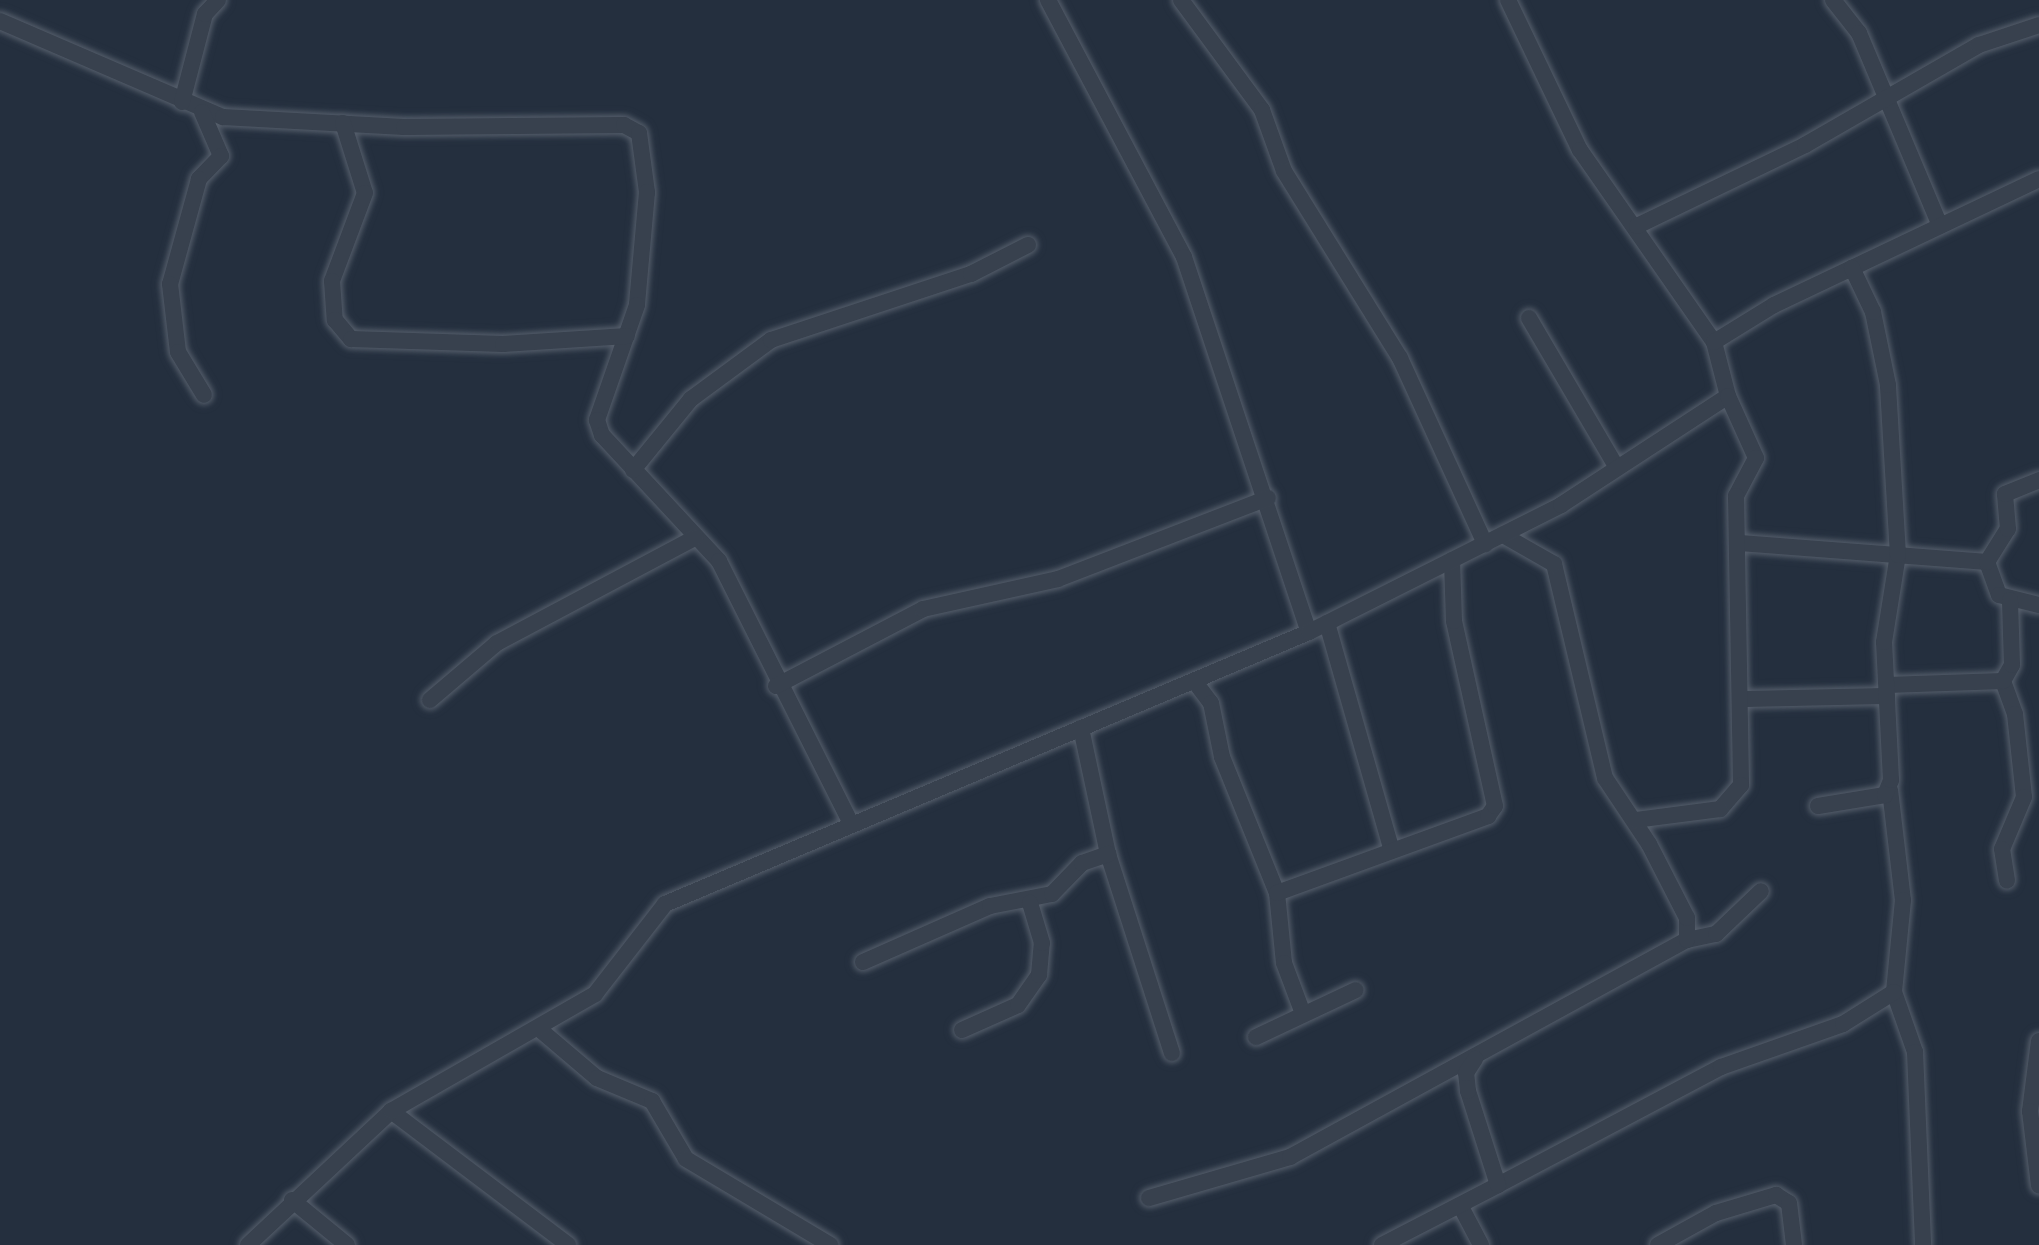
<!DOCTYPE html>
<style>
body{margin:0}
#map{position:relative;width:2039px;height:1245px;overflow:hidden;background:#242f3e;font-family:"Golos Text",sans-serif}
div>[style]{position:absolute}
.roads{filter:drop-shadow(0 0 3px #565f6c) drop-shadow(0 0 3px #565f6c)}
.minor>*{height:16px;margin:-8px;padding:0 8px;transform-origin:8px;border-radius:8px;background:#38414e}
span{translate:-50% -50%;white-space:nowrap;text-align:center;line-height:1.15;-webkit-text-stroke:9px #1d2633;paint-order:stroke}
</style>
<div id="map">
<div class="roads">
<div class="minor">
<i style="left:1048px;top:0;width:291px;rotate:62.1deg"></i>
<i style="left:1184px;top:257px;width:395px;rotate:71.6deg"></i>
<i style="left:1181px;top:0;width:137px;rotate:53.6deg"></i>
<i style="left:1262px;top:110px;width:65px;rotate:70.2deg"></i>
<i style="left:1284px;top:171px;width:220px;rotate:58.2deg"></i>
<i style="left:1400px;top:358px;width:205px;rotate:65.4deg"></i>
<i style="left:1508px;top:0;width:166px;rotate:64.4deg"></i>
<i style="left:1580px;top:150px;width:234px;rotate:55.1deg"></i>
<i style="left:1714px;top:342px;width:56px;rotate:75.5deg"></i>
<i style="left:1833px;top:0;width:42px;rotate:51.8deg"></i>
<i style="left:1859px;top:33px;width:209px;rotate:67.2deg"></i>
<i style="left:0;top:21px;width:243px;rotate:23.3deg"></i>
<i style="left:223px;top:117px;width:181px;rotate:3.2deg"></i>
<i style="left:404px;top:127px;width:220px;rotate:-0.5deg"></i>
<i style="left:624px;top:125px;width:17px;rotate:28deg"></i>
<i style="left:639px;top:133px;width:60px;rotate:82.3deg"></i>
<i style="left:647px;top:192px;width:113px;rotate:95.1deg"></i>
<i style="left:637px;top:305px;width:122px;rotate:109.2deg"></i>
<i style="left:597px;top:420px;width:16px;rotate:72deg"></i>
<i style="left:602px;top:435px;width:172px;rotate:47.1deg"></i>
<i style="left:719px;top:561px;width:293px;rotate:63.3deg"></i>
<i style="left:182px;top:102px;width:91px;rotate:-75.4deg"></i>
<i style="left:205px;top:14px;width:19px;rotate:-47deg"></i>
<i style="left:202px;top:112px;width:48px;rotate:66.6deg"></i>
<i style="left:221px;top:156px;width:32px;rotate:134deg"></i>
<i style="left:199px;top:179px;width:109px;rotate:105.4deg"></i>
<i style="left:170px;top:284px;width:68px;rotate:83.3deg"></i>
<i style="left:178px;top:352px;width:50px;rotate:58.8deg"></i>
<i style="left:343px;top:123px;width:73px;rotate:72.6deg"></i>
<i style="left:365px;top:193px;width:94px;rotate:110.6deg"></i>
<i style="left:332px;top:281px;width:39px;rotate:86deg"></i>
<i style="left:335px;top:320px;width:25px;rotate:50deg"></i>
<i style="left:351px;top:339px;width:152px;rotate:1.9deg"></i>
<i style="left:503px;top:344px;width:124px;rotate:-3.7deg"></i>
<i style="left:1637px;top:226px;width:187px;rotate:-25.7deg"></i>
<i style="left:1805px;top:145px;width:201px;rotate:-29.9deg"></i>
<i style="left:1979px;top:45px;width:63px;rotate:-18.4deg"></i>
<i style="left:1529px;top:318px;width:168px;rotate:59.6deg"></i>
<i style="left:1714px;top:342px;width:70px;rotate:-31.7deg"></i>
<i style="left:1774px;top:305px;width:293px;rotate:-25.4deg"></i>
<i style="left:633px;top:470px;width:92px;rotate:-50.8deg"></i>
<i style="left:691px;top:399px;width:99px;rotate:-36.4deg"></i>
<i style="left:771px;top:340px;width:211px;rotate:-18.3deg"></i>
<i style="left:971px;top:274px;width:64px;rotate:-27deg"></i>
<i style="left:1740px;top:543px;width:248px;rotate:4.4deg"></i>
<i style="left:1987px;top:562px;width:35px;rotate:70deg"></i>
<i style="left:1999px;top:595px;width:41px;rotate:14deg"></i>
<i style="left:1987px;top:562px;width:39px;rotate:-58deg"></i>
<i style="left:2008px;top:529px;width:35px;rotate:-95deg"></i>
<i style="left:2005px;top:494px;width:37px;rotate:-22deg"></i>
<i style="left:1327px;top:623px;width:234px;rotate:74.1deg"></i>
<i style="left:2003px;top:681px;width:35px;rotate:70deg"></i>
<i style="left:2015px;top:714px;width:83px;rotate:83.8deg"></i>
<i style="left:2024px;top:797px;width:56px;rotate:112.9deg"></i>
<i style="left:2002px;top:849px;width:32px;rotate:81deg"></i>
<i style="left:1195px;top:682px;width:26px;rotate:53deg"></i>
<i style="left:1211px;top:703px;width:55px;rotate:78.5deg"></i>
<i style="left:1222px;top:757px;width:147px;rotate:68deg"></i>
<i style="left:1277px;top:893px;width:70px;rotate:84.3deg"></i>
<i style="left:1284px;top:963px;width:51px;rotate:69.4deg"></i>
<i style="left:1887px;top:685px;width:116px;rotate:-2deg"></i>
<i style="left:2003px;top:681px;width:18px;rotate:-61deg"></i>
<i style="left:2012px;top:665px;width:65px;rotate:-91.8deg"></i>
<i style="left:776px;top:686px;width:166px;rotate:-27.6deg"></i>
<i style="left:923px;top:609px;width:138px;rotate:-12.5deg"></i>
<i style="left:1058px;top:579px;width:225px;rotate:-21.1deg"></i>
<i style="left:1743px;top:699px;width:144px;rotate:-1.2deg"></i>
<i style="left:430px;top:700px;width:88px;rotate:-40.4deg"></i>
<i style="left:497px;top:643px;width:225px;rotate:-28deg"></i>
<i style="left:1081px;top:728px;width:129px;rotate:77.9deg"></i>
<i style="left:1108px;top:854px;width:209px;rotate:72.2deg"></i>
<i style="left:1890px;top:790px;width:111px;rotate:83.3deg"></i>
<i style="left:1903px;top:900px;width:92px;rotate:95.6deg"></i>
<i style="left:1894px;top:992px;width:64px;rotate:70.7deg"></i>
<i style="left:1915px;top:1052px;width:193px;rotate:87.6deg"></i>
<i style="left:1818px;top:806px;width:68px;rotate:-9.3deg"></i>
<i style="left:1885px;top:795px;width:16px;rotate:-68deg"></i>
<i style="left:1891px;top:780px;width:138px;rotate:-92.9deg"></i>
<i style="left:1884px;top:642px;width:88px;rotate:-80.9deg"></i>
<i style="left:1898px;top:555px;width:170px;rotate:-93.4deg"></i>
<i style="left:1888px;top:385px;width:75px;rotate:-101.6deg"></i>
<i style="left:1873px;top:312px;width:49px;rotate:-115.5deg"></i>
<i style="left:1277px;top:893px;width:225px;rotate:-20deg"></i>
<i style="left:1488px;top:816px;width:12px;rotate:-55deg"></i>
<i style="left:1495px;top:806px;width:189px;rotate:-102.5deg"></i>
<i style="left:1454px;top:621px;width:61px;rotate:-91.9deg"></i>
<i style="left:1687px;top:940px;width:30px;rotate:-12deg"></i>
<i style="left:1716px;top:934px;width:62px;rotate:-43.7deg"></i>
<i style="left:863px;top:962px;width:139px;rotate:-23.8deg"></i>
<i style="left:990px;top:906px;width:63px;rotate:-11deg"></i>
<i style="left:1052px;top:894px;width:43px;rotate:-45.9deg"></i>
<i style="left:1082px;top:863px;width:28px;rotate:-19deg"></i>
<i style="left:538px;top:1028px;width:77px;rotate:40.3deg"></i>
<i style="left:597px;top:1078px;width:60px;rotate:22.7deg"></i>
<i style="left:652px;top:1101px;width:67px;rotate:59.6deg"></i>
<i style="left:686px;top:1159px;width:168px;rotate:30.8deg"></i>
<i style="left:962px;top:1030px;width:61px;rotate:-24.1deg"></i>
<i style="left:1018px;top:1005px;width:37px;rotate:-55deg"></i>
<i style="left:1039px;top:975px;width:32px;rotate:-85deg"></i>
<i style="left:1042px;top:943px;width:42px;rotate:-106.7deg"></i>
<i style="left:1256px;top:1037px;width:110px;rotate:-25.2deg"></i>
<i style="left:2039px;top:1041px;width:71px;rotate:97.3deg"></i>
<i style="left:2030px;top:1111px;width:75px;rotate:83.1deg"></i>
<i style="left:391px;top:1111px;width:222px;rotate:37.1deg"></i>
<i style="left:1498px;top:1185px;width:252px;rotate:-27.9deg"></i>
<i style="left:1721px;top:1067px;width:129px;rotate:-19.4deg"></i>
<i style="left:1843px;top:1024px;width:60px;rotate:-32.1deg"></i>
<i style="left:1149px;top:1198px;width:147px;rotate:-16.2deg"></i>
<i style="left:1290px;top:1157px;width:452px;rotate:-28.7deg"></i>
<i style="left:1687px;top:940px;width:22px;rotate:-90deg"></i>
<i style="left:1687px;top:918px;width:83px;rotate:-117.2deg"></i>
<i style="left:1649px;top:844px;width:79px;rotate:-123.7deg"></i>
<i style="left:1605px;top:778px;width:220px;rotate:-103.4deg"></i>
<i style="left:1554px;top:564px;width:59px;rotate:-150.4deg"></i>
<i style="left:292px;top:1200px;width:71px;rotate:39.3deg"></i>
<i style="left:1461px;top:1207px;width:43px;rotate:62.2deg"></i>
<i style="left:248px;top:1245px;width:196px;rotate:-43.1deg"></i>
<i style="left:391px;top:1111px;width:235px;rotate:-29.8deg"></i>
<i style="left:595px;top:994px;width:114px;rotate:-52.1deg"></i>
<i style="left:665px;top:904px;width:699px;rotate:-22.9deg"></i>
<i style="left:1309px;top:632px;width:282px;rotate:-26.7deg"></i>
<i style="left:1561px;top:505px;width:199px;rotate:-33.1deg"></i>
<i style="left:1728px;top:396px;width:68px;rotate:65.7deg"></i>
<i style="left:1756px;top:458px;width:43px;rotate:117.8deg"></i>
<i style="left:1736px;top:496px;width:289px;rotate:89deg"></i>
<i style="left:1741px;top:785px;width:32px;rotate:131deg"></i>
<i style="left:1720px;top:809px;width:86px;rotate:172.6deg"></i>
<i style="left:1382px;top:1245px;width:131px;rotate:-27.3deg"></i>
<i style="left:1498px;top:1185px;width:99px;rotate:-107.7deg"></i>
<i style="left:1468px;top:1091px;width:18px;rotate:-96deg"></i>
<i style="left:1466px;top:1073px;width:17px;rotate:-57deg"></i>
<i style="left:1658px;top:1245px;width:66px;rotate:-28.9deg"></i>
<i style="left:1716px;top:1213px;width:63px;rotate:-16.7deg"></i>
<i style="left:1776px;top:1195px;width:15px;rotate:32deg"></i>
<i style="left:1789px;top:1203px;width:42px;rotate:83.2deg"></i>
</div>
</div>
</div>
